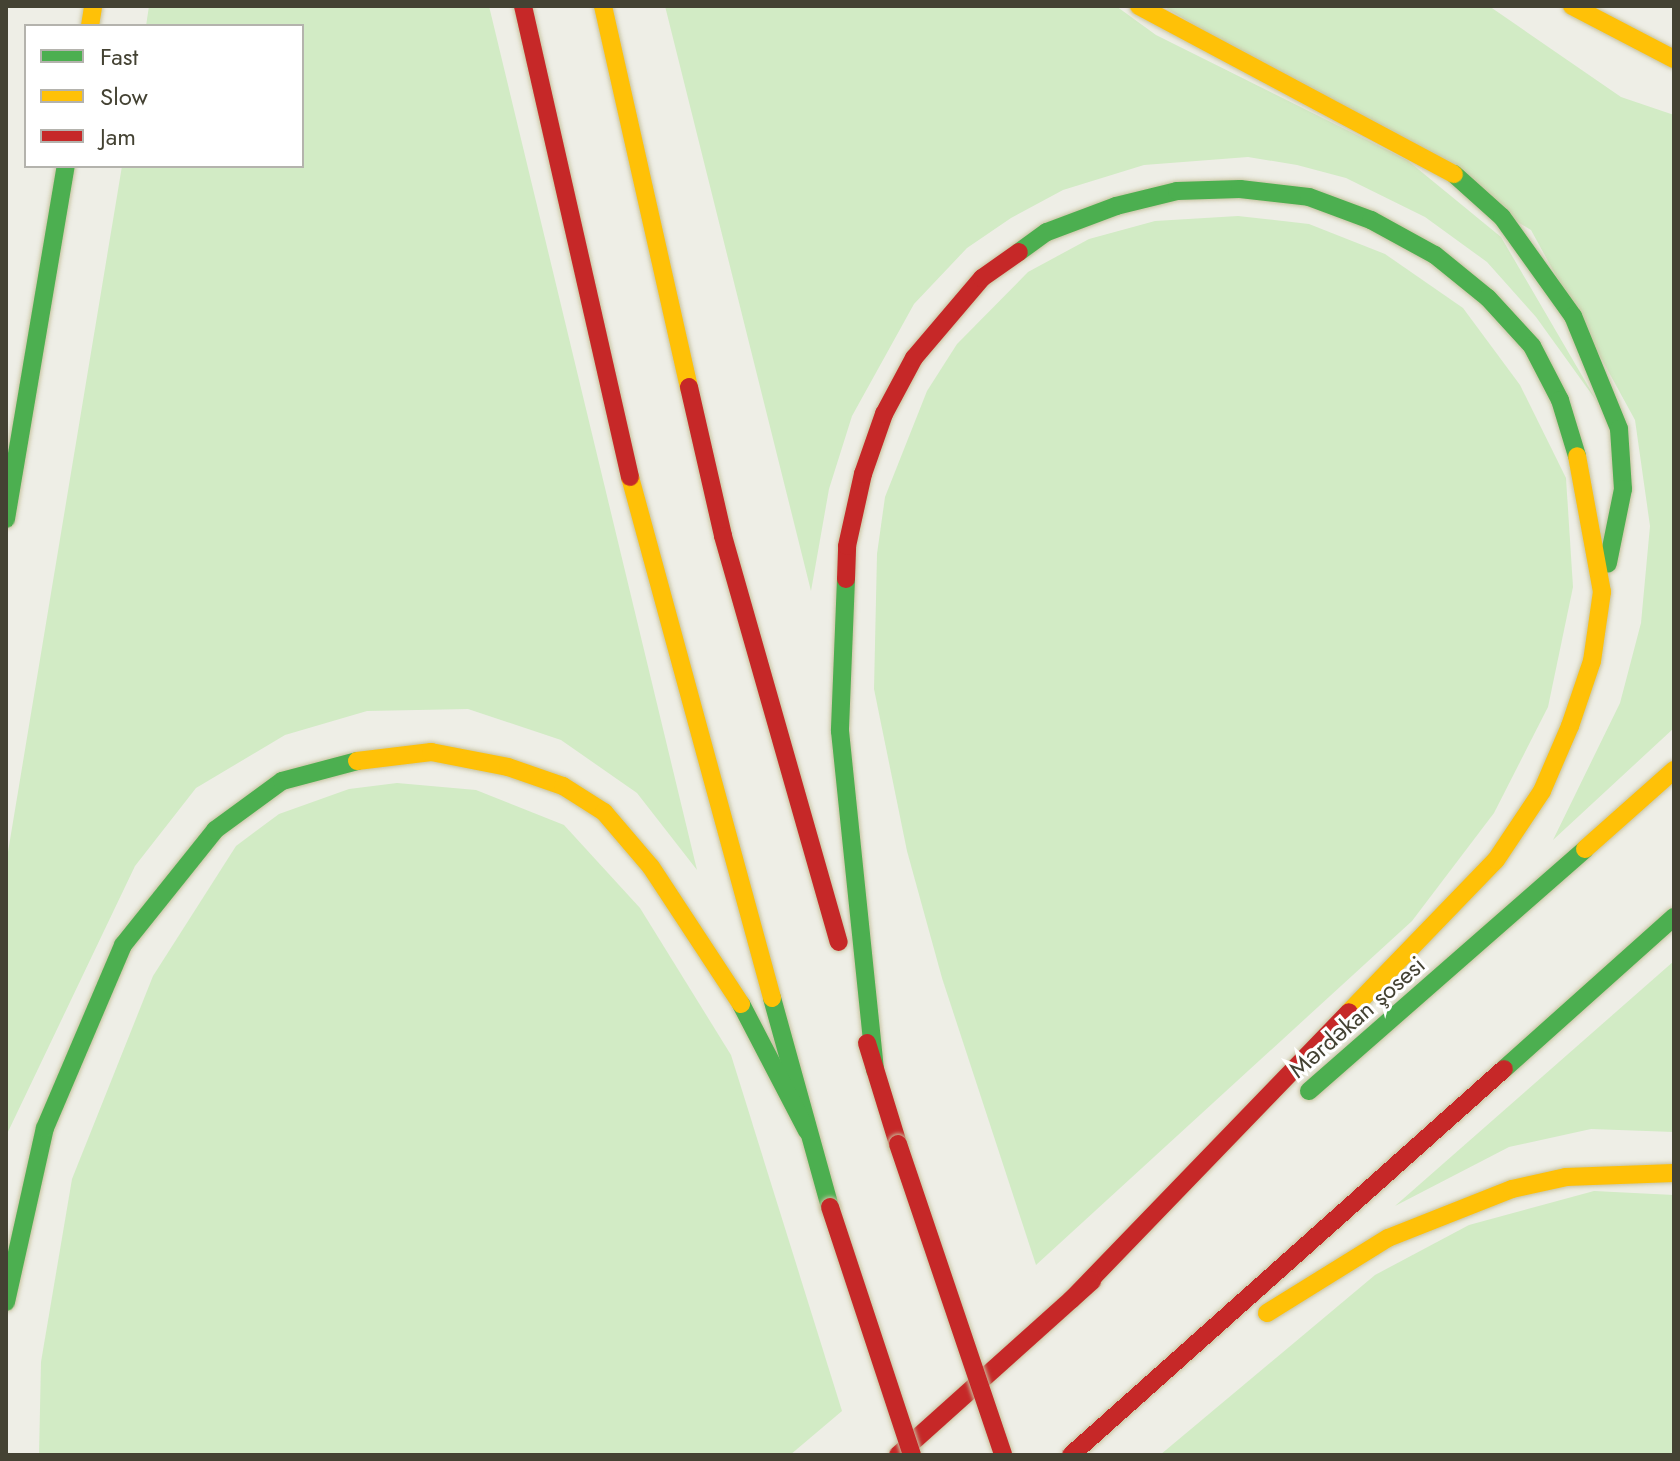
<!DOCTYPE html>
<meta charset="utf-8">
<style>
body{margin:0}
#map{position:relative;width:1680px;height:1461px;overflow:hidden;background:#eeeee6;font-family:Jost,sans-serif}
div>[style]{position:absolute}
.green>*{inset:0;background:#d2ebc5}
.roads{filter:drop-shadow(0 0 2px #c7c3a1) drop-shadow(0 0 2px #c7c3a1)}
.fast>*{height:18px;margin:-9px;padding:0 9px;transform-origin:9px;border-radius:9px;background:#4caf50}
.slow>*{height:18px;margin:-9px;padding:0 9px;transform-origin:9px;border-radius:9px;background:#ffc107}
.jam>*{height:18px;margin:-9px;padding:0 9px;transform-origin:9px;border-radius:9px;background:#c62828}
.bridges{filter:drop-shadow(0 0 2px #c7c3a1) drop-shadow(0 0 2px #c7c3a1)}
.jam-bridge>*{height:18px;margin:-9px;padding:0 9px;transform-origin:9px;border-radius:9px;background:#c62828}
span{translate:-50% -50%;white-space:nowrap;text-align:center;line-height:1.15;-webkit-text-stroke:6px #fff;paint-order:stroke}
.street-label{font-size:24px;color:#444233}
.frame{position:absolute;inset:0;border:8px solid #444233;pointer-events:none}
.legend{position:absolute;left:24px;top:24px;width:280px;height:144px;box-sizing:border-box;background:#fff;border:2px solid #b4b3ad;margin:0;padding:10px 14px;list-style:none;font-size:24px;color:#444233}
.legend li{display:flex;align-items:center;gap:16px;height:40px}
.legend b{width:40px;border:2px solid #b4b3ad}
</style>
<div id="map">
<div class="green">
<i style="clip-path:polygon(149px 6px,489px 6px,697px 870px,637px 793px,561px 740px,468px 709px,367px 711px,285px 735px,196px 788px,135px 866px,6px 1136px,6px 864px,122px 166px,302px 166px,302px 26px,146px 26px)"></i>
<i style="clip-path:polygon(665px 6px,1116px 6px,1156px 35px,1407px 160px,1501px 237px,1598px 403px,1536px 317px,1487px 262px,1425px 217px,1346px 178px,1297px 165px,1248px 157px,1144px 165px,1063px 190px,1011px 218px,967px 248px,914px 304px,852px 416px,829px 489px,811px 591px)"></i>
<i style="clip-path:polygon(1163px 6px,1489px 6px,1621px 97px,1674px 115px,1674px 728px,1553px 840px,1620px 703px,1641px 623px,1650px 526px,1635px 420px,1531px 230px)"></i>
<i style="clip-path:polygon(1238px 216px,1309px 224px,1385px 254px,1463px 308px,1520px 385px,1566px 478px,1573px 587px,1548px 707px,1494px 813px,1412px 921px,1036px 1265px,942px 978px,907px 851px,874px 689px,877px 554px,885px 497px,927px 391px,957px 344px,1028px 272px,1089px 239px,1155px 221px)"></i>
<i style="clip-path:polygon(397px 783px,476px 790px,564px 825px,640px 908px,731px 1055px,842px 1411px,790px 1455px,39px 1455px,41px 1362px,72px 1179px,153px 976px,236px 846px,279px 814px,349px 789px)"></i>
<i style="clip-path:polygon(1674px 961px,1674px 1132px,1591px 1129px,1509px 1147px,1395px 1206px)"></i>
<i style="clip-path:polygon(1594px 1191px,1674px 1195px,1674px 1455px,1160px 1455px,1375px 1275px,1469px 1225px)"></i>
</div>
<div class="roads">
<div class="fast">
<i style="left:1454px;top:174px;width:64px;rotate:41.9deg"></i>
<i style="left:1502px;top:217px;width:122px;rotate:54.4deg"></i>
<i style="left:1573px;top:316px;width:122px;rotate:67.8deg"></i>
<i style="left:1619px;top:429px;width:60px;rotate:86.2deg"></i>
<i style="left:1623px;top:489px;width:76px;rotate:101.5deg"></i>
<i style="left:1019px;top:252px;width:34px;rotate:-36deg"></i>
<i style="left:1047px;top:232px;width:74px;rotate:-20.6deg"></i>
<i style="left:1116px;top:206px;width:63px;rotate:-13.8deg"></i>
<i style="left:1177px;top:191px;width:63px;rotate:-1.8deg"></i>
<i style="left:1240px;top:189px;width:69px;rotate:6.6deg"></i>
<i style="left:1309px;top:197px;width:66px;rotate:20.4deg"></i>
<i style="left:1371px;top:220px;width:73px;rotate:28.7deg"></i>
<i style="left:1435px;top:255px;width:68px;rotate:39.1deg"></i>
<i style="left:1488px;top:298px;width:65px;rotate:47.5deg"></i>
<i style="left:1532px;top:346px;width:61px;rotate:62.6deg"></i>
<i style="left:1560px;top:400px;width:59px;rotate:73.1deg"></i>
<i style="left:6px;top:519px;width:358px;rotate:-80.4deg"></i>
<i style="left:846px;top:579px;width:152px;rotate:92.3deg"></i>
<i style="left:840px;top:731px;width:341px;rotate:84.1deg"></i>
<i style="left:772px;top:998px;width:217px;rotate:74.5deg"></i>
<i style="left:741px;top:1004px;width:143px;rotate:62.5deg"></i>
<i style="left:1504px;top:1069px;width:228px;rotate:-41.8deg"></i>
<i style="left:1309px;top:1091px;width:367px;rotate:-41.2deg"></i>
<i style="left:6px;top:1302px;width:178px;rotate:-77.4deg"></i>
<i style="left:45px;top:1128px;width:199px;rotate:-66.9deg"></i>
<i style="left:123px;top:945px;width:147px;rotate:-51.3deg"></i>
<i style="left:215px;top:830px;width:83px;rotate:-36.2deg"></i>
<i style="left:282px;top:781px;width:78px;rotate:-14.9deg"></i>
</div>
<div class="slow">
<i style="left:603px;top:6px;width:391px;rotate:77.3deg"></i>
<i style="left:1139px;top:6px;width:357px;rotate:28.1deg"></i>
<i style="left:1572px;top:6px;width:115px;rotate:27.5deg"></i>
<i style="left:90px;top:26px;width:20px;rotate:-81deg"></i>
<i style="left:630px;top:477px;width:540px;rotate:74.75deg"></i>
<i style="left:357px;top:761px;width:75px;rotate:-6.9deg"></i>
<i style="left:431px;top:752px;width:78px;rotate:11deg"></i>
<i style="left:508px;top:767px;width:58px;rotate:19.1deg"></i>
<i style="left:563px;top:786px;width:49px;rotate:32.4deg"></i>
<i style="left:604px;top:812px;width:72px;rotate:49.5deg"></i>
<i style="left:651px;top:867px;width:164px;rotate:56.7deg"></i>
<i style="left:1585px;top:849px;width:119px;rotate:-41.6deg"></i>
<i style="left:1349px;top:1012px;width:211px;rotate:-46deg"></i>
<i style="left:1496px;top:860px;width:83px;rotate:-56.3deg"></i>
<i style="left:1542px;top:791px;width:71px;rotate:-66.7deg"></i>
<i style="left:1570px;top:726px;width:69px;rotate:-71.3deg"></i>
<i style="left:1592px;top:661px;width:70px;rotate:-81.8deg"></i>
<i style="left:1602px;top:592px;width:138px;rotate:-100.4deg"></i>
<i style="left:1267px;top:1313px;width:142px;rotate:-31.8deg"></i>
<i style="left:1388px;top:1238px;width:133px;rotate:-21.6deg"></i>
<i style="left:1512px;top:1189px;width:55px;rotate:-12.5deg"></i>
<i style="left:1566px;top:1177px;width:108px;rotate:-2.1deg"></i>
</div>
<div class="jam">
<i style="left:523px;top:6px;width:483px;rotate:77.2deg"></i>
<i style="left:689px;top:387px;width:153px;rotate:77.1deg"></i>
<i style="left:723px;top:536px;width:422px;rotate:74.1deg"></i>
<i style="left:846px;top:579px;width:33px;rotate:-88deg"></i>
<i style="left:847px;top:546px;width:74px;rotate:-77.5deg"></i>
<i style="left:863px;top:474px;width:64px;rotate:-70.7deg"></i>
<i style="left:884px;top:414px;width:64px;rotate:-61.8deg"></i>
<i style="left:914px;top:358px;width:105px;rotate:-49.6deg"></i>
<i style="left:982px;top:278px;width:45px;rotate:-35.1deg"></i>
<i style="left:867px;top:1043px;width:106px;rotate:72.9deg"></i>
<i style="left:1071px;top:1300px;width:400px;rotate:-46deg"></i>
<i style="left:898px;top:1455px;width:261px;rotate:-41.9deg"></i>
<i style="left:1071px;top:1455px;width:580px;rotate:-41.72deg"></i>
</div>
</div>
<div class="bridges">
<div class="jam-bridge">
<i style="left:898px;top:1144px;width:328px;rotate:71.3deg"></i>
<i style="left:830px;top:1207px;width:261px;rotate:71.7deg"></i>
</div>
</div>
<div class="street-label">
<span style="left:1357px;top:1017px;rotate:-41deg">Mərdəkan şosesi</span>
</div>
<div class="frame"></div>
<ul class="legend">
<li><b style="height:10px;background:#4caf50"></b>Fast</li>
<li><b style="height:10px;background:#ffc107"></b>Slow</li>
<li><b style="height:10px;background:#c62828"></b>Jam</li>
</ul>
</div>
